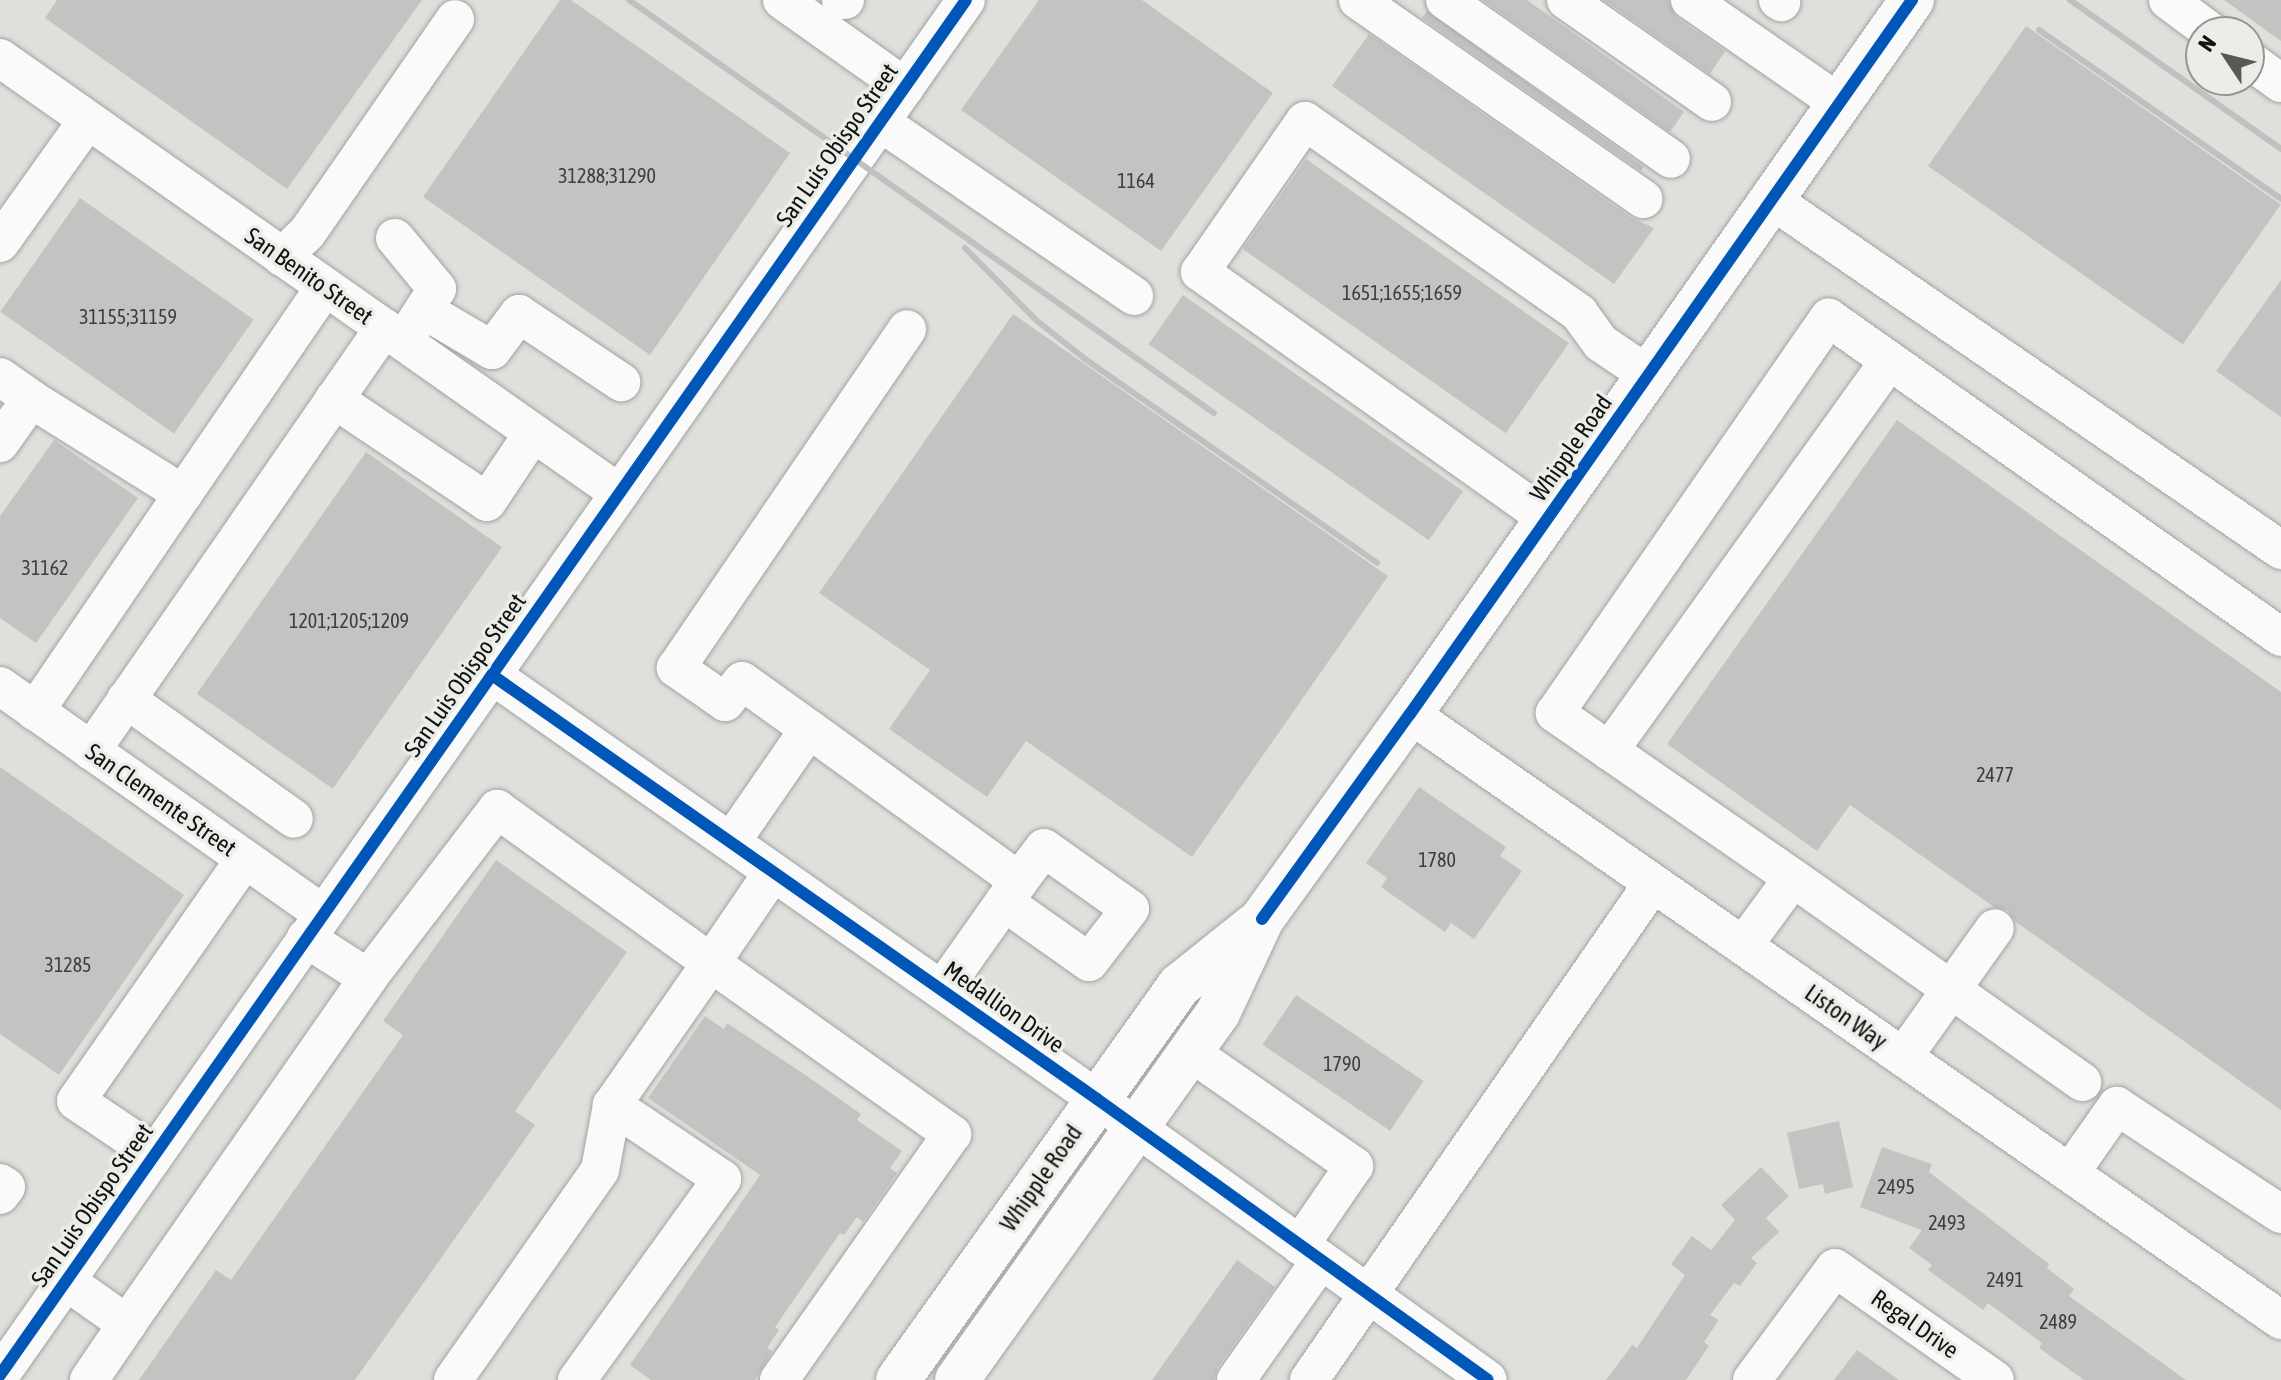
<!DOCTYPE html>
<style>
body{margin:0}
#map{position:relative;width:2281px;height:1380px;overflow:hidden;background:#dee0dc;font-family:"Asap Condensed",sans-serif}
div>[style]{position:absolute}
.building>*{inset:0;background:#c3c4c1;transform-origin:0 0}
.roads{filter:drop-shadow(0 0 2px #a3a4a1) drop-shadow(0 0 2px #a3a4a1)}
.minor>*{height:38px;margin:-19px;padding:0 19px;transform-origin:19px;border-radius:19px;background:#fafafa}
.major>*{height:44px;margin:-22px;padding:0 22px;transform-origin:22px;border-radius:22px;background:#fafafa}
.rail>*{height:6px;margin:-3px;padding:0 3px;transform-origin:3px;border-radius:3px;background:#bfc0bf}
.cycleway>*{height:12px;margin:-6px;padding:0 6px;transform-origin:6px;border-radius:6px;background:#0057b8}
span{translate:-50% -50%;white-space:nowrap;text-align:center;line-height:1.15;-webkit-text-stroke:7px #ebeee8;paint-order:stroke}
.number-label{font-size:20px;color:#3e3e3c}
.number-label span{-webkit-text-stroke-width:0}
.street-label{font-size:24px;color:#111210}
.north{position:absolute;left:2185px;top:16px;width:80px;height:80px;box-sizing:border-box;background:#ebeee8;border:2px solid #949692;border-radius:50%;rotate:305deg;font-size:22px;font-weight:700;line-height:32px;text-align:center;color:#111210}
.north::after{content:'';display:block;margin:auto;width:28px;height:36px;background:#595a57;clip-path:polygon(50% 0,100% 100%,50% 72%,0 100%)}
</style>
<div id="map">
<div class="building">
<i style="clip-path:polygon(57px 0,422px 0,287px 189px,45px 18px)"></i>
<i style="clip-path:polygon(560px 0,571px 0,790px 153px,650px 355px,423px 197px)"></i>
<i style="clip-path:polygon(1039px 0,1142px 0,1273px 93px,1161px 251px,961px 110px)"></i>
<i style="clip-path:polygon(1483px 0,1527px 0,1684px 112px,1670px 132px)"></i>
<i style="clip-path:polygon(1604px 0,1668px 0,1677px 18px,1725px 51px,1710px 74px)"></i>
<i style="clip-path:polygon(2224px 0,2281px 0,2281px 41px)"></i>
<i style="clip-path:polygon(1427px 11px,1644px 167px,1641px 171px,1422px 18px)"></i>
<i style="left:2026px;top:26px;width:311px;height:171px;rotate:35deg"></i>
<i style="clip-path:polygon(1369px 34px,1630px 217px,1654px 228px,1614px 284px,1332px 86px)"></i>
<i style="left:1306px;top:159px;width:321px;height:110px;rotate:35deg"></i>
<i style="left:80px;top:198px;width:212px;height:139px;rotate:35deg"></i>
<i style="clip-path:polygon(2281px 280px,2281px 417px,2216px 371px)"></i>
<i style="left:1183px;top:295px;width:342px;height:60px;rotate:35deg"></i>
<i style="clip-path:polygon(1013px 314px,1388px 576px,1192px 857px,1026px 741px,987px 797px,889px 729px,930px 670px,819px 593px)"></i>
<i style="clip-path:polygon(1897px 420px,2281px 692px,2281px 1110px,2016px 922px,2007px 910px,1994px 907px,1850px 805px,1817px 851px,1667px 744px)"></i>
<i style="clip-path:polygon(54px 440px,138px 498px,36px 643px,0 618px,0 516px)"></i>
<i style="left:366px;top:452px;width:166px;height:295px;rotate:35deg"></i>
<i style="clip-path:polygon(0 767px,184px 895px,59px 1075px,0 1034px)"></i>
<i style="clip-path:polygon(1419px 787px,1506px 847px,1500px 856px,1522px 871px,1474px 939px,1451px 923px,1445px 932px,1381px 887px,1387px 878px,1366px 863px)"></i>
<i style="clip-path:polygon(496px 860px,627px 952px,515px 1111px,535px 1125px,355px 1380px,139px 1380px,216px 1270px,231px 1280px,403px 1035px,383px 1021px)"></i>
<i style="left:1296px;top:995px;width:154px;height:60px;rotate:34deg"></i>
<i style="clip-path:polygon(705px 1016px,724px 1029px,727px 1023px,804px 1074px,861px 1114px,857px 1120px,902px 1151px,890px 1168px,897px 1173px,863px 1222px,857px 1217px,844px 1235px,840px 1233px,775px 1327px,779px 1330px,767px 1348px,772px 1351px,755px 1380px,651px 1380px,630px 1365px,760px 1175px,648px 1098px)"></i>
<i style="clip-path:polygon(1839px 1121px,1853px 1187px,1825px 1194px,1823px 1184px,1799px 1189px,1787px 1133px)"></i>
<i style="clip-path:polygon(1882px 1147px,1932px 1164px,1929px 1172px,2049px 1264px,2047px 1268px,2074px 1289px,2069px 1296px,2186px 1380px,2084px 1380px,2039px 1348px,2042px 1343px,1988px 1303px,1983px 1310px,1928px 1270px,1932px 1265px,1909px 1248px,1922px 1230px,1860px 1207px)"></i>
<i style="clip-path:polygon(1761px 1167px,1789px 1196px,1766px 1218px,1779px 1232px,1751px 1258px,1757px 1263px,1740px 1286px,1734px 1283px,1710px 1315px,1719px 1320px,1704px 1342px,1709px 1346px,1686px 1380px,1606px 1380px,1632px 1345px,1637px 1348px,1685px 1275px,1671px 1264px,1692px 1236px,1711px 1250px,1735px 1220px,1721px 1205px)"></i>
<i style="clip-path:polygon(1237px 1260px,1275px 1287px,1218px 1367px,1214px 1380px,1152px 1380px)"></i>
<i style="clip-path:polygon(1857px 1350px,1899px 1380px,1834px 1380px)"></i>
</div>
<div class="roads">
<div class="minor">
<i style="left:782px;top:0;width:151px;rotate:35.3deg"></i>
<i style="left:841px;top:0;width:4px"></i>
<i style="left:1358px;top:0;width:348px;rotate:34.9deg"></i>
<i style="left:1445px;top:0;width:276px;rotate:35.1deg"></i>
<i style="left:1566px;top:0;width:178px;rotate:34.9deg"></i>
<i style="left:1690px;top:0;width:183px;rotate:34.7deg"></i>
<i style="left:1778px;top:0;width:4px;rotate:34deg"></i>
<i style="left:2168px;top:0;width:54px;rotate:36.7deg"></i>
<i style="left:0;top:58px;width:757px;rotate:35.1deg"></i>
<i style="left:2249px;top:60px;width:39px;rotate:36deg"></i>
<i style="left:880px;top:122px;width:308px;rotate:34.4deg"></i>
<i style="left:1772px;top:200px;width:618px;rotate:34.51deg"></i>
<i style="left:395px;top:238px;width:66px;rotate:50.5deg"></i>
<i style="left:437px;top:289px;width:48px;rotate:123deg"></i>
<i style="left:0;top:243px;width:150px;rotate:-54.5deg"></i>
<i style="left:282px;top:257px;width:35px;rotate:-44deg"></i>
<i style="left:307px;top:233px;width:260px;rotate:-55.3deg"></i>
<i style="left:424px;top:310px;width:79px;rotate:30.5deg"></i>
<i style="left:492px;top:350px;width:45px;rotate:-53.1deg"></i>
<i style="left:519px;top:314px;width:123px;rotate:33.7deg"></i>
<i style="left:0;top:377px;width:38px;rotate:35deg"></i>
<i style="left:31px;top:399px;width:54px;rotate:125.2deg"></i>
<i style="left:31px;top:399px;width:179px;rotate:32deg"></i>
<i style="left:183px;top:494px;width:263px;rotate:124.3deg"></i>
<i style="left:334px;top:399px;width:184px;rotate:33.9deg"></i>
<i style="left:487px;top:502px;width:83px;rotate:-56.3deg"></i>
<i style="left:183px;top:494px;width:251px;rotate:-55.6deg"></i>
<i style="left:1548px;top:519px;width:427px;rotate:-144.6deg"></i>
<i style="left:1200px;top:272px;width:184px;rotate:-55.2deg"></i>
<i style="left:1305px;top:121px;width:335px;rotate:35deg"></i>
<i style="left:1579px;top:313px;width:37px;rotate:54deg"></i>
<i style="left:1601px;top:343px;width:57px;rotate:34.2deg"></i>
<i style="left:492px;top:675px;width:739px;rotate:35.02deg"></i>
<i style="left:1097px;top:1099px;width:481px;rotate:35.7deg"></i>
<i style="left:0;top:686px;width:395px;rotate:35.2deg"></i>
<i style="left:126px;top:699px;width:206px;rotate:35.5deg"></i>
<i style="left:1410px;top:714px;width:1061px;rotate:34.83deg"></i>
<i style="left:809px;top:729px;width:82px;rotate:-144.4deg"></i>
<i style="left:742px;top:681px;width:27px;rotate:129deg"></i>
<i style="left:725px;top:702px;width:60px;rotate:-145.2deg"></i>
<i style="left:676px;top:668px;width:410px;rotate:-55.7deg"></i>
<i style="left:91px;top:751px;width:515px;rotate:-55.29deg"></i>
<i style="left:1609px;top:751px;width:480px;rotate:-54.3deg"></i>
<i style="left:731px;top:842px;width:137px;rotate:-55.4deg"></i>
<i style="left:809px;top:729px;width:259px;rotate:35.9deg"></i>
<i style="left:1019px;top:881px;width:41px;rotate:-52.9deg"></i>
<i style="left:1044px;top:848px;width:105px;rotate:35.3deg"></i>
<i style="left:1130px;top:909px;width:67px;rotate:127.7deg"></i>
<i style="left:1089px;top:962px;width:104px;rotate:-144.8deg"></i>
<i style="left:1004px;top:902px;width:26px;rotate:-54deg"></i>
<i style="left:1793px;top:878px;width:290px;rotate:-145.3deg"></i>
<i style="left:1555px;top:713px;width:481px;rotate:-55.3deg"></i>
<i style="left:1829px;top:318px;width:553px;rotate:35.21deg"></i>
<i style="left:1743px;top:946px;width:84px;rotate:-53.7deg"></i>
<i style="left:1793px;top:878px;width:354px;rotate:35.2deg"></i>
<i style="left:368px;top:978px;width:213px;rotate:-52.6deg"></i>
<i style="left:497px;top:809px;width:264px;rotate:35.7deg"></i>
<i style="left:711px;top:963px;width:110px;rotate:-55.7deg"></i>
<i style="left:942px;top:990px;width:108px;rotate:-54.8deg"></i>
<i style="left:1190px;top:1052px;width:200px;rotate:34.8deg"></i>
<i style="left:1354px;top:1166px;width:96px;rotate:124.4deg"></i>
<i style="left:1903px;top:1057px;width:158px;rotate:-54.5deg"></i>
<i style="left:155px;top:1154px;width:95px;rotate:-146.1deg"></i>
<i style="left:76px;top:1101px;width:295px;rotate:-55.1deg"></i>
<i style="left:2070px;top:1173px;width:82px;rotate:-55deg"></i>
<i style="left:2117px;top:1106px;width:196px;rotate:33.4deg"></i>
<i style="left:0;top:1183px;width:7px;rotate:34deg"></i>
<i style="left:6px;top:1187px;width:10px;rotate:127deg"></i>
<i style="left:66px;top:1281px;width:75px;rotate:35.2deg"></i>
<i style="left:127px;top:1324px;width:422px;rotate:-55.1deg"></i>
<i style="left:368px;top:978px;width:74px;rotate:-147.2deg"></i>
<i style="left:0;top:1375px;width:1680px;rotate:-54.91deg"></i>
<i style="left:89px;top:1380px;width:68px;rotate:-55.8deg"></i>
<i style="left:453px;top:1380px;width:256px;rotate:-55deg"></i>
<i style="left:600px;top:1170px;width:66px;rotate:-79.5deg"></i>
<i style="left:577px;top:1380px;width:248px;rotate:-54.2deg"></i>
<i style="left:722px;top:1179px;width:133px;rotate:-146.1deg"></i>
<i style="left:612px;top:1105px;width:173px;rotate:-55.1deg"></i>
<i style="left:711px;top:963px;width:296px;rotate:35.4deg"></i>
<i style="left:952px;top:1134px;width:301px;rotate:125.1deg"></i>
<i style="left:1236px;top:1380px;width:147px;rotate:-54.7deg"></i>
<i style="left:1309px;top:1380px;width:604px;rotate:-55.31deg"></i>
<i style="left:1752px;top:1380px;width:139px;rotate:-53.5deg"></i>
<i style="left:1835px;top:1268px;width:195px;rotate:35deg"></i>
</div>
<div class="major">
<i style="left:898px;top:1380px;width:484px;rotate:-54.5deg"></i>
<i style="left:1179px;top:986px;width:96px;rotate:-38.7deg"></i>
<i style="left:957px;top:1380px;width:450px;rotate:-54.6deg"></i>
<i style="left:1218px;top:1013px;width:104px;rotate:-64.9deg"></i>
<i style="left:1262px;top:919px;width:253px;rotate:-54.2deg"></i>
<i style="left:1410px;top:714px;width:873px;rotate:-54.89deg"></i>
</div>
</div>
<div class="rail">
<i style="left:629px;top:0;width:716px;rotate:35.22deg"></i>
<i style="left:2070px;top:0;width:258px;rotate:35.2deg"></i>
<i style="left:2039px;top:30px;width:295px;rotate:34.9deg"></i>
<i style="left:965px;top:248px;width:101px;rotate:45.4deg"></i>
<i style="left:1036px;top:320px;width:63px;rotate:38.5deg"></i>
<i style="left:1085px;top:359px;width:356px;rotate:34.9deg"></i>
</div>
<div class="cycleway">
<i style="left:492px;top:675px;width:739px;rotate:35.02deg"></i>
<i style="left:1097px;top:1099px;width:481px;rotate:35.7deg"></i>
<i style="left:1262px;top:919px;width:253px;rotate:-54.2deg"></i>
<i style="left:1410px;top:714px;width:873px;rotate:-54.89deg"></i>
<i style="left:0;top:1375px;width:1680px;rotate:-54.91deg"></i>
</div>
<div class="number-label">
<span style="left:607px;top:175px">31288;31290</span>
<span style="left:1136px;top:180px">1164</span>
<span style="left:1402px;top:292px">1651;1655;1659</span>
<span style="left:128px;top:316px">31155;31159</span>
<span style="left:45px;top:567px">31162</span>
<span style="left:349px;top:620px">1201;1205;1209</span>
<span style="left:1995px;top:774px">2477</span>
<span style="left:1437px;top:859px">1780</span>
<span style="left:68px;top:964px">31285</span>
<span style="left:1342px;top:1063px">1790</span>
<span style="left:1896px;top:1186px">2495</span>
<span style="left:1947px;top:1222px">2493</span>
<span style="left:2005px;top:1279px">2491</span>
<span style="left:2058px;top:1321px">2489</span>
</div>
<div class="street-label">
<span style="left:837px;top:145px;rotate:-55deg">San Luis Obispo Street</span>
<span style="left:309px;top:276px;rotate:35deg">San Benito Street</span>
<span style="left:1571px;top:448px;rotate:-55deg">Whipple Road</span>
<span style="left:465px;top:675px;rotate:-55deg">San Luis Obispo Street</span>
<span style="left:161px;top:800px;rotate:35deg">San Clemente Street</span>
<span style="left:1004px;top:1007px;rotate:35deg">Medallion Drive</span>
<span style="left:1846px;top:1017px;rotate:35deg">Liston Way</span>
<span style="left:1041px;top:1178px;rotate:-55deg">Whipple Road</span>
<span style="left:92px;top:1205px;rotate:-55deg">San Luis Obispo Street</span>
<span style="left:1915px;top:1324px;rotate:35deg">Regal Drive</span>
</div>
<div class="north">N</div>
</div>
